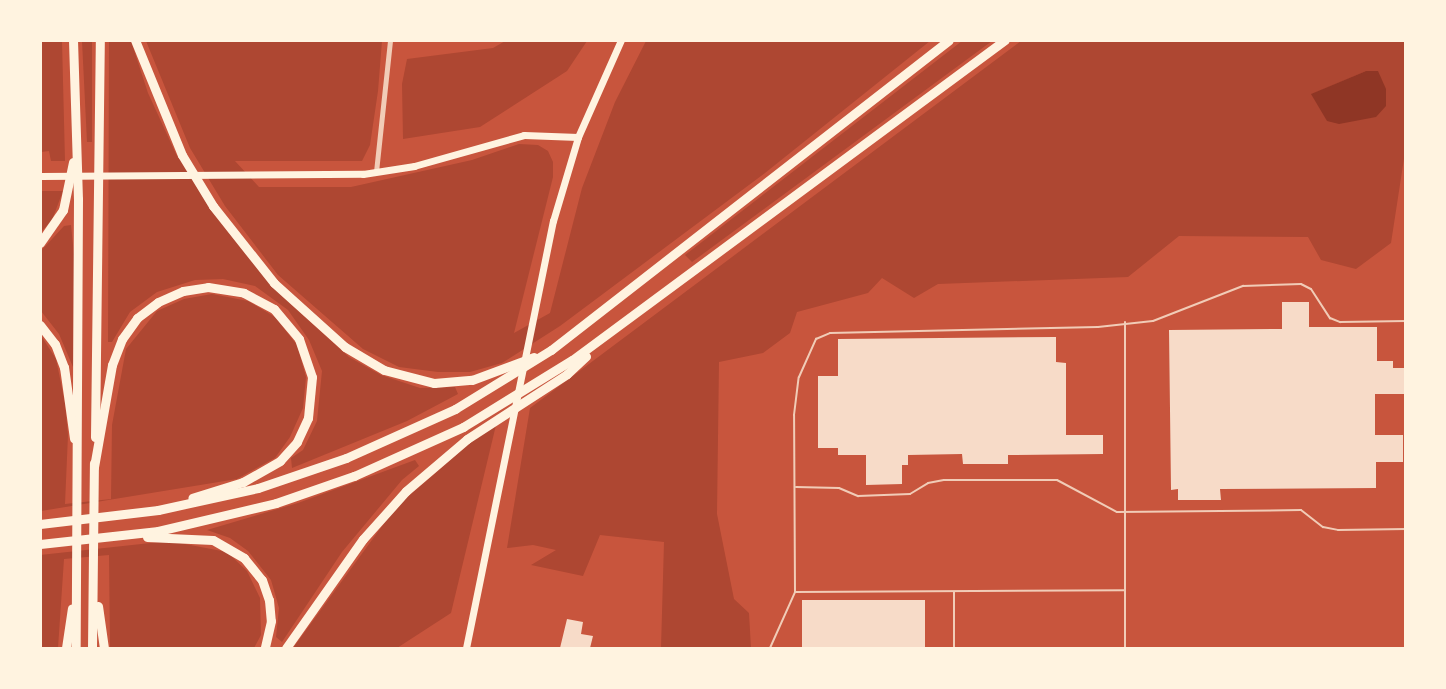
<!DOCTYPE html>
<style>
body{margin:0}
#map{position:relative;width:1446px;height:689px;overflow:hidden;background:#c8553d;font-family:Roboto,sans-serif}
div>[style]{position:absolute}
.green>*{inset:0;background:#ae4732}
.water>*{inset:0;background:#8f3625}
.building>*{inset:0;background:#f7dbc8;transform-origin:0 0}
.service>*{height:2px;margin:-1px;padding:0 1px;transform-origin:1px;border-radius:1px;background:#f1ccb7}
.minor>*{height:4.5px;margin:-2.25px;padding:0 2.25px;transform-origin:2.25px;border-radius:2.25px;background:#f1ccb7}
.secondary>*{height:7px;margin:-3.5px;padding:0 3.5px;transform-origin:3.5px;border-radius:3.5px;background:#fff3e0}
.motorway>*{height:9px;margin:-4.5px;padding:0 4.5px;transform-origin:4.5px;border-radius:4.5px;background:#fff3e0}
span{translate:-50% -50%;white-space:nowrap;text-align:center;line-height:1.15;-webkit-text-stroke:6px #fff3e0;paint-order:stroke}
.frame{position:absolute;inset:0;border:42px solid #fff3e0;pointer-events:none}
</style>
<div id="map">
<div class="green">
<i style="clip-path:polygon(371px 40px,382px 41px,378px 91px,370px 145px,362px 161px,235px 161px,259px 187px,351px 187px,472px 160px,519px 144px,538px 145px,548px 151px,553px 162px,553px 177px,514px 333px,550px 313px,582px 188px,615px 102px,646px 41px,930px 41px,765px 173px,560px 326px,502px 363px,470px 372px,438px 372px,399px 367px,363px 349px,278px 275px,225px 206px,190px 148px,146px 41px)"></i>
<i style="clip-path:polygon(507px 40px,587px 41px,567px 71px,480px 127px,403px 139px,402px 84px,407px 59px,493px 48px)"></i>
<i style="clip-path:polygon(40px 41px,62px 41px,65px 161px,51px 161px,49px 151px,41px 152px)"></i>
<i style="clip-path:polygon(82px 41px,92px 41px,92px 142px,87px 142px)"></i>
<i style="clip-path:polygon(109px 41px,131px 41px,148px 93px,176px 154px,213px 213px,273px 288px,349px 357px,381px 375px,420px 388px,455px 387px,458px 394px,407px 421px,292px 468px,291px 458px,303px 450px,317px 421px,322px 371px,309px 340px,288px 310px,255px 286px,223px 279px,195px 280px,157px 292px,130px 312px,112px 342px,108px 342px)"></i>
<i style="clip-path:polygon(962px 41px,992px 41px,692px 262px,685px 255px)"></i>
<i style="clip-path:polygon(evenodd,1021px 41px,1405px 41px,1405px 152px,1391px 243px,1356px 269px,1321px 260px,1308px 237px,1179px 236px,1128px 277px,938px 284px,914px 298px,882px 278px,868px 293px,797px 312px,790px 333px,763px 353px,719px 362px,717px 514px,734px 599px,749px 613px,751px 648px,661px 648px,664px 542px,600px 535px,583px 576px,531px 565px,556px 550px,533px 545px,507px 548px,530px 408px,1021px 41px,1366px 71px,1319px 106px,1312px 94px,1366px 71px)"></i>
<i style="clip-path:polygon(41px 191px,63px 191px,52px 220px,41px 232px)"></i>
<i style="clip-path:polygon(71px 225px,74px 255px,73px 367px,59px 334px,41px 311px,40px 252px,64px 226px)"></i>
<i style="clip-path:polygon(212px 294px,248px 301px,275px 317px,297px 345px,306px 377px,303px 408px,290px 437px,275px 458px,237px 479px,41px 511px,40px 334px,56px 359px,65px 403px,68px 435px,65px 504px,111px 499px,112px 425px,126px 349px,157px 311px,184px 299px)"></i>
<i style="clip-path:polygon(496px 425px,451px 613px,397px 648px,293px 648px,396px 507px,470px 443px)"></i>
<i style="clip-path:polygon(415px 460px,419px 466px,402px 480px,342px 552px,282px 642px,276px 637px,279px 608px,271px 580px,248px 551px,230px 538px,207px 530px,298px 503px)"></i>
<i style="clip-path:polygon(169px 541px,227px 552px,247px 571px,260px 598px,261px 635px,254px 648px,110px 648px,109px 555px,64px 559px,58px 648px,41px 648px,40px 555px)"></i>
</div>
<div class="water">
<i style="clip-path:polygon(1366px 71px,1378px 71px,1386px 89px,1386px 106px,1376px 117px,1339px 124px,1327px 121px,1311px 94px)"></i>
</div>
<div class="building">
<i style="clip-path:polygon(1282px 302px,1309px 302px,1309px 327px,1377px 327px,1377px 361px,1393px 361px,1393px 368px,1406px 368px,1406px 394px,1375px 394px,1375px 435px,1403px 435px,1403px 462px,1376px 462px,1376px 488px,1220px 489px,1221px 500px,1178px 500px,1178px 489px,1171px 490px,1169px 330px,1282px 329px)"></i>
<i style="clip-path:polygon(1056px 337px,1056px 362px,1066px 363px,1066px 435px,1103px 435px,1103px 454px,1008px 455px,1008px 464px,963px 464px,962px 454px,908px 455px,908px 465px,902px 465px,902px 484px,866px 485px,866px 455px,838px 455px,838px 448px,818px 448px,818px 376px,838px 376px,838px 339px)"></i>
<i style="left:925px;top:600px;width:48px;height:123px;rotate:90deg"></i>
<i style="clip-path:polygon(567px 619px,583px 622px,581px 634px,593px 636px,590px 648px,560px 648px)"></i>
</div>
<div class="service">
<i style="left:1125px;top:322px;width:326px;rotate:90deg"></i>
<i style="left:796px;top:487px;width:43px;rotate:1.3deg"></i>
<i style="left:839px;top:488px;width:21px;rotate:23deg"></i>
<i style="left:858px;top:496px;width:52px;rotate:-2.2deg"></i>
<i style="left:910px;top:494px;width:21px;rotate:-31deg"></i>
<i style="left:928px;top:483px;width:16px;rotate:-11deg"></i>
<i style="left:944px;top:480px;width:113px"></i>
<i style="left:1057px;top:480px;width:68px;rotate:28.1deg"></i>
<i style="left:1117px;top:512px;width:184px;rotate:-0.6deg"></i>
<i style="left:1301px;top:510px;width:28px;rotate:38deg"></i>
<i style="left:1323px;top:527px;width:15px;rotate:11deg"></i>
<i style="left:1338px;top:530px;width:68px;rotate:-0.8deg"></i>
<i style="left:795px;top:592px;width:177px;rotate:-90.3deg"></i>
<i style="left:794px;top:415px;width:38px;rotate:-83deg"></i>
<i style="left:799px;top:377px;width:42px;rotate:-65.9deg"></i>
<i style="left:816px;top:339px;width:15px;rotate:-23deg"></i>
<i style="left:830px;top:333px;width:268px;rotate:-1.3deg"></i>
<i style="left:1098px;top:327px;width:55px;rotate:-6.2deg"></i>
<i style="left:1153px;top:321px;width:97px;rotate:-21.3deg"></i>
<i style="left:1243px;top:286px;width:58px;rotate:-2deg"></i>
<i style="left:1301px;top:284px;width:11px;rotate:27deg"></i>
<i style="left:1311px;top:289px;width:35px;rotate:57deg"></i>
<i style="left:1330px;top:318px;width:11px;rotate:22deg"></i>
<i style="left:1340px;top:322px;width:66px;rotate:-0.9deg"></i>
<i style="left:954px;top:592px;width:56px;rotate:90deg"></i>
<i style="left:770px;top:648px;width:61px;rotate:-65.9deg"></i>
<i style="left:795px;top:592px;width:330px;rotate:-0.3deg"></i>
</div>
<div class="minor">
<i style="left:376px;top:172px;width:133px;rotate:-83.9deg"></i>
</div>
<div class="secondary">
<i style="left:40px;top:176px;width:323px;rotate:-0.4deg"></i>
<i style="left:363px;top:174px;width:52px;rotate:-8.9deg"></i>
<i style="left:414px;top:166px;width:114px;rotate:-15.7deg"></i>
<i style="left:524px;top:135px;width:54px;rotate:2.1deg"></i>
<i style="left:466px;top:648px;width:436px;rotate:-78.5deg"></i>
<i style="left:553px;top:221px;width:88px;rotate:-73.4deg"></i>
<i style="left:578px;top:137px;width:106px;rotate:-66.1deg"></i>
</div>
<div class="motorway">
<i style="left:73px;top:40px;width:159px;rotate:88.2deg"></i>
<i style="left:78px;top:199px;width:449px;rotate:90.3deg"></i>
<i style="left:135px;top:40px;width:124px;rotate:67.8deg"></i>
<i style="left:182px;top:155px;width:60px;rotate:58.7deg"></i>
<i style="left:213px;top:206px;width:98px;rotate:51.6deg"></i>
<i style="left:274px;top:283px;width:96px;rotate:42deg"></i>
<i style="left:345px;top:347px;width:45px;rotate:30.5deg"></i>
<i style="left:384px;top:370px;width:52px;rotate:14.6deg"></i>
<i style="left:434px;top:383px;width:38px;rotate:-5deg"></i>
<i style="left:472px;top:380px;width:66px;rotate:-20.4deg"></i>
<i style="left:40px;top:243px;width:40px;rotate:-55.1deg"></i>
<i style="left:63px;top:210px;width:49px;rotate:-78.2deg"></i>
<i style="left:40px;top:325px;width:24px;rotate:52deg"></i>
<i style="left:55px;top:344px;width:25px;rotate:69deg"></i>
<i style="left:64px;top:367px;width:72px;rotate:82deg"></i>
<i style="left:95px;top:437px;width:397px;rotate:-89.3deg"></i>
<i style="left:94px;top:467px;width:104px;rotate:-80deg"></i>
<i style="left:112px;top:365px;width:28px;rotate:-69deg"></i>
<i style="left:122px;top:339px;width:26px;rotate:-54deg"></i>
<i style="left:137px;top:318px;width:26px;rotate:-37deg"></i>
<i style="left:158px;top:302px;width:27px;rotate:-24deg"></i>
<i style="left:183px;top:291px;width:25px;rotate:-9deg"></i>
<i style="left:208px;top:287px;width:36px;rotate:9deg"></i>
<i style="left:244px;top:293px;width:34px;rotate:28deg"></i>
<i style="left:274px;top:309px;width:39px;rotate:50deg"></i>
<i style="left:299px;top:339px;width:40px;rotate:71.1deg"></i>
<i style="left:312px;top:377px;width:41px;rotate:95.6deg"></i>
<i style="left:308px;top:418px;width:26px;rotate:115deg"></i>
<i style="left:297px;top:442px;width:25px;rotate:132deg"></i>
<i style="left:280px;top:461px;width:43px;rotate:150.4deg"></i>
<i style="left:243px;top:482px;width:53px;rotate:162.6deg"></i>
<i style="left:40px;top:524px;width:119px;rotate:-6.8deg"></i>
<i style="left:158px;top:510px;width:102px;rotate:-12.4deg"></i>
<i style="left:258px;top:488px;width:93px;rotate:-18.8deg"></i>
<i style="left:346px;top:458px;width:120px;rotate:-24.2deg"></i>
<i style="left:455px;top:409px;width:113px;rotate:-31.6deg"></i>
<i style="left:551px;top:350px;width:504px;rotate:-37.91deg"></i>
<i style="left:147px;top:537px;width:66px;rotate:2.6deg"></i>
<i style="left:213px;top:540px;width:36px;rotate:30deg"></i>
<i style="left:244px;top:558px;width:28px;rotate:51deg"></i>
<i style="left:262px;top:580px;width:21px;rotate:71deg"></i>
<i style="left:269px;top:600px;width:21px;rotate:85deg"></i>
<i style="left:271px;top:621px;width:28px;rotate:103deg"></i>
<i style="left:40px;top:544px;width:119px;rotate:-6.3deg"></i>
<i style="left:158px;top:531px;width:121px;rotate:-13.3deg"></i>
<i style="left:276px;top:503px;width:83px;rotate:-19.1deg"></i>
<i style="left:354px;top:476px;width:120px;rotate:-24.2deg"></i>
<i style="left:463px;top:427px;width:128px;rotate:-31.6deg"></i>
<i style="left:572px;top:360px;width:538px;rotate:-36.47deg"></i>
<i style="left:98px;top:606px;width:42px;rotate:81.9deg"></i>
<i style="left:66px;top:648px;width:40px;rotate:-81.5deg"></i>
<i style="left:92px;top:648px;width:185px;rotate:-89.4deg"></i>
<i style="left:286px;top:648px;width:133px;rotate:-54.8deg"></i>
<i style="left:363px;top:539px;width:64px;rotate:-48.1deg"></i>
<i style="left:406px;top:491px;width:80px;rotate:-40.4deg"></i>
<i style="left:467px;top:439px;width:119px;rotate:-33deg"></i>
<i style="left:567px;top:374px;width:26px;rotate:-43deg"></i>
</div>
<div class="frame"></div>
</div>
